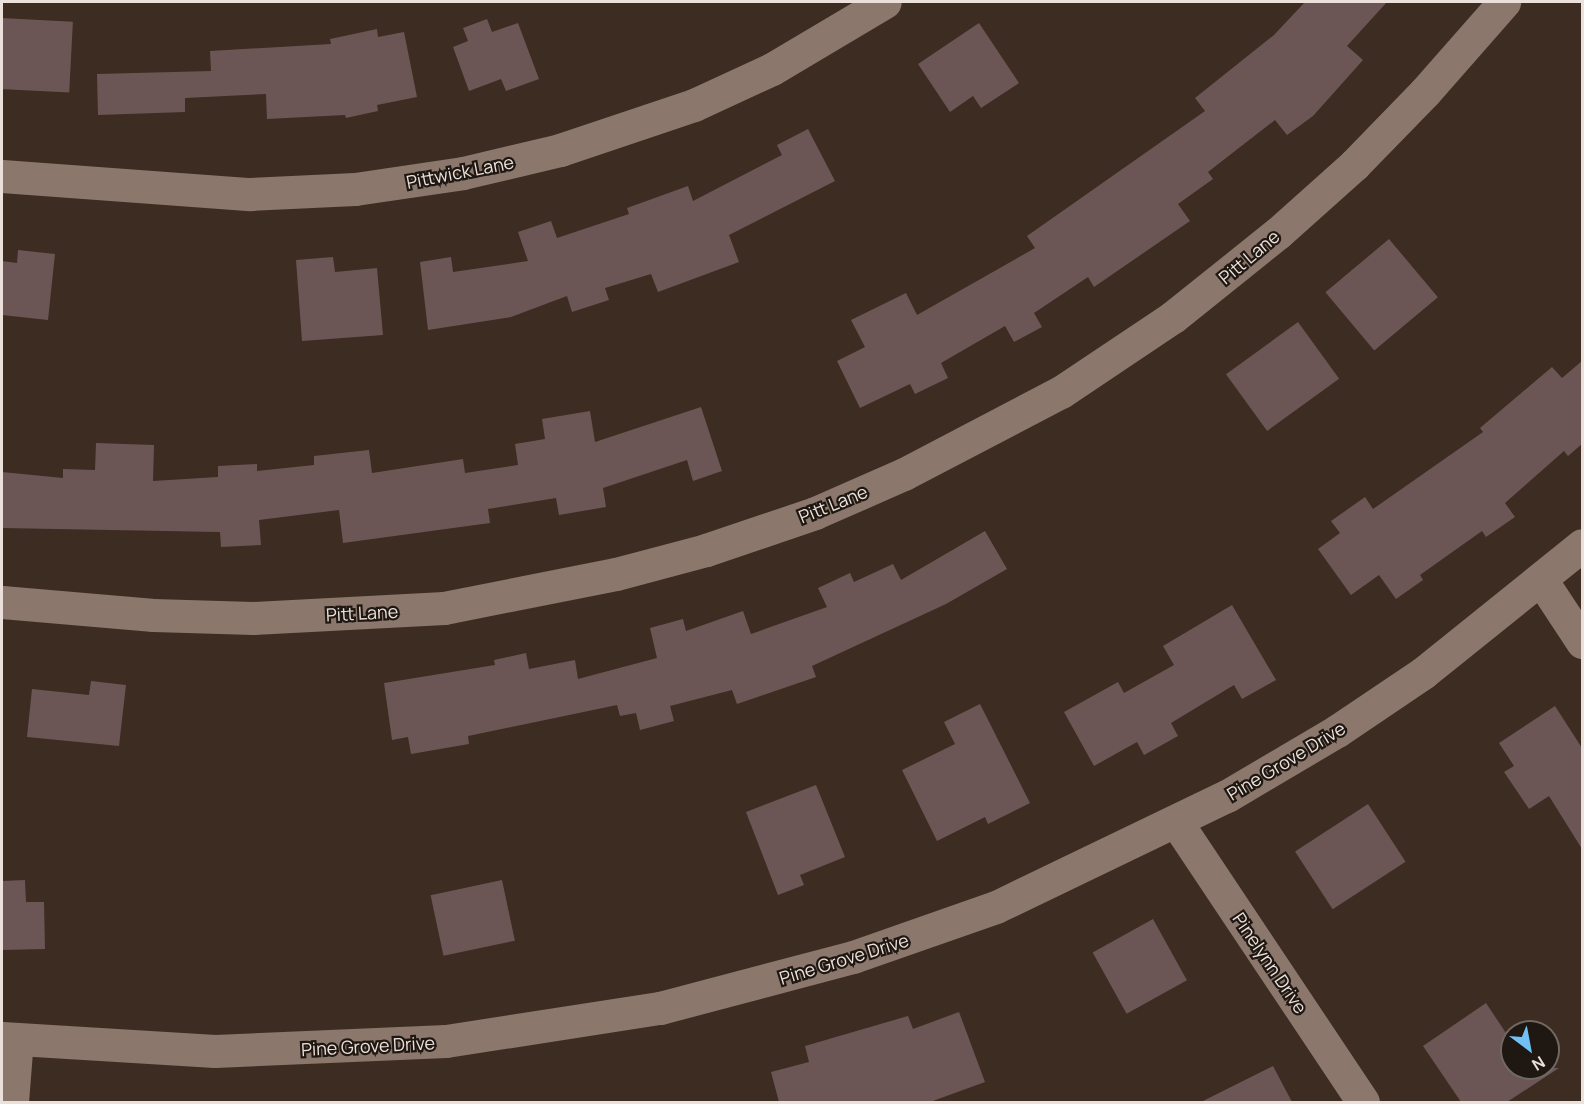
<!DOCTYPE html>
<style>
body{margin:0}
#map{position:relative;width:1584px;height:1104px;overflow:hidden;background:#3c2c22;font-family:Manrope,sans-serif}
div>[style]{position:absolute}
.building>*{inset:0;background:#6c5655;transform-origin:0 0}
.minor>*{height:33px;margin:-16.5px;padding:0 16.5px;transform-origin:16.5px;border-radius:16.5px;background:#8b776c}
span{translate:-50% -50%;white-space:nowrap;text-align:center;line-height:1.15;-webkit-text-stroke:4.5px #1e1712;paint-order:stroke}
.street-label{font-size:18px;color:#ece1da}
.frame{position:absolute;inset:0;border:3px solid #ece1da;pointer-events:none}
.north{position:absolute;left:1500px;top:1020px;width:60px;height:60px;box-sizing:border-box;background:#1e1712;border:2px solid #706862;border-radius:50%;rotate:148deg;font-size:16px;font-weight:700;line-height:24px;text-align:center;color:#ece1da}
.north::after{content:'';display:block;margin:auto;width:21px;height:27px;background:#72c1f5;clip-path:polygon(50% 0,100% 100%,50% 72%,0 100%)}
</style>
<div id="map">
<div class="building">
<i style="clip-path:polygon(1305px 2px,1387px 2px,1347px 46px,1363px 60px,1313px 116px,1287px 135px,1275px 120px,1208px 172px,1213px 179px,1178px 204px,1190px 221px,1094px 287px,1088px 277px,1034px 313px,1042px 327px,1014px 342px,1005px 326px,941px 363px,948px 378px,915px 394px,910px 384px,860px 408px,837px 361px,865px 347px,851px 320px,906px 293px,917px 315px,1035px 248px,1027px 236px,1205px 111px,1195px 98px,1274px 35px)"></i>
<i style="left:2px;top:18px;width:71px;height:71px;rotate:3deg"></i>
<i style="clip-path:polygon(487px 19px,492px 32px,518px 23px,539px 79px,506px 91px,501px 79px,469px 91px,453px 47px,468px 41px,463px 28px)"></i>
<i style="clip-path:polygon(979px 23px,1019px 83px,981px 108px,973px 96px,950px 112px,918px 64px)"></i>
<i style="clip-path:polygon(377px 29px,378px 37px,404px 32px,417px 97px,377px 105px,378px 111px,346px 118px,345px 115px,267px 119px,266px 94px,185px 98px,185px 112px,98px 115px,97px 74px,211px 71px,210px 51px,331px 44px,330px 39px)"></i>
<i style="clip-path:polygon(808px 129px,835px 181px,729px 235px,739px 262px,658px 292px,651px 274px,605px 288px,609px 300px,572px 312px,567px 296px,511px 317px,428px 330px,420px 262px,451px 257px,453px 272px,528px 261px,518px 232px,551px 221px,557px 238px,629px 214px,627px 208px,688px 186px,693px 201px,782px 155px,777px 145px)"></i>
<i style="left:1389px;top:239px;width:76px;height:83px;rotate:50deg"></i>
<i style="clip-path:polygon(18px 250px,55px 254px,48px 320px,2px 315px,2px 261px,17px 263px)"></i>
<i style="clip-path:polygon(333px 257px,335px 272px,377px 268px,383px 335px,302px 341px,296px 260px)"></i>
<i style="left:1298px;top:322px;width:70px;height:89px;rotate:54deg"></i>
<i style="clip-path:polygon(1582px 361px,1582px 444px,1568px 456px,1564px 451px,1505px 503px,1515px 517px,1486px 537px,1482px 531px,1420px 575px,1423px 580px,1396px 599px,1379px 575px,1351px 595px,1318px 549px,1340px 533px,1331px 521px,1365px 497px,1373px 509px,1483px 432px,1480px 428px,1552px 367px,1562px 378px)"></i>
<i style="clip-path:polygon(701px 407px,722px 471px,693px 481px,687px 460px,603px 488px,606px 507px,559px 515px,556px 498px,488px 509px,490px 523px,343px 543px,339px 510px,259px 520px,261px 545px,221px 547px,220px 532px,2px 528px,2px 472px,63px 478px,63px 469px,95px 470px,96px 443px,154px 445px,153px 481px,218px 477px,218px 466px,257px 464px,257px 471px,314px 465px,314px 456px,369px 450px,372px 473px,463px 459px,465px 473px,518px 465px,515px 444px,545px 439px,542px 419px,590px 411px,595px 442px)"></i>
<i style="clip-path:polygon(985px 531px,1007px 569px,946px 604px,812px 666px,816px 677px,737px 704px,732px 690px,670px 706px,674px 721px,640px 730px,636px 713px,620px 716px,617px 705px,468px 736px,469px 744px,411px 754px,408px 737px,392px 740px,384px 683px,495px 665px,494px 660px,526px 653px,529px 669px,575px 660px,578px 679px,657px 658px,650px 628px,683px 619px,686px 631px,743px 611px,751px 634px,827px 607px,818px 588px,850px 573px,854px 582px,893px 564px,901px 580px)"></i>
<i style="clip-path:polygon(1232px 605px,1276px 680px,1242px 699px,1234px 685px,1171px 723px,1178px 736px,1144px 755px,1137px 742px,1094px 766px,1064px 712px,1118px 682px,1124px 693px,1174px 665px,1163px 646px)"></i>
<i style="clip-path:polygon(91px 681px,126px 685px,119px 746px,27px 737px,32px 689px,89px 695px)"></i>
<i style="clip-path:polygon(980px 704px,1030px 803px,988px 824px,985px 817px,937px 841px,902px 770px,955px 744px,944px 722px)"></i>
<i style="clip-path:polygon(1555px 706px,1582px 748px,1582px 849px,1549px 796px,1529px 809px,1504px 772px,1514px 766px,1499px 743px)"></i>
<i style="clip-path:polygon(816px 785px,845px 857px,800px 875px,804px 885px,778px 895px,746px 812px)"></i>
<i style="left:1368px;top:804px;width:69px;height:87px;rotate:57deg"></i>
<i style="clip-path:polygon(25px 880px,26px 902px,44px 902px,45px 949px,2px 950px,2px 881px)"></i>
<i style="left:502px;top:880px;width:62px;height:73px;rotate:78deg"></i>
<i style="left:1153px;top:919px;width:70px;height:69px;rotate:61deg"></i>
<i style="clip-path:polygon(1486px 1003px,1512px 1042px,1512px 1068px,1559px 1068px,1507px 1102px,1461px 1102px,1423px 1046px)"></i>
<i style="clip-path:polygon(959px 1012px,985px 1082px,930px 1102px,779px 1102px,771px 1072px,809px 1062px,805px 1046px,908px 1016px,913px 1029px)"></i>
<i style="clip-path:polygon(1273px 1066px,1292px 1102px,1201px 1102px)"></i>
</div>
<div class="minor">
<i style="left:2px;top:176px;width:249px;rotate:4.2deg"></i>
<i style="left:250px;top:194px;width:105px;rotate:-2.7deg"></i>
<i style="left:355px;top:189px;width:109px;rotate:-8.4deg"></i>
<i style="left:463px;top:173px;width:100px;rotate:-13.3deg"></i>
<i style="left:560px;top:150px;width:141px;rotate:-18.6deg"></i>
<i style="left:694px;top:105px;width:86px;rotate:-24.8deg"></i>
<i style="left:772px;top:69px;width:131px;rotate:-30.7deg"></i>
<i style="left:1542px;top:581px;width:73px;rotate:56.7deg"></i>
<i style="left:2px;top:602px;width:152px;rotate:4.9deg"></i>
<i style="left:153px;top:615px;width:100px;rotate:1.7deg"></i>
<i style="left:253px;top:618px;width:191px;rotate:-3deg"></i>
<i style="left:444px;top:608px;width:175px;rotate:-11.2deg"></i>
<i style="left:616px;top:574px;width:93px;rotate:-14.9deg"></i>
<i style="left:706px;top:550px;width:115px;rotate:-18.7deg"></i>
<i style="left:815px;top:513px;width:97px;rotate:-23.7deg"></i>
<i style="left:904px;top:474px;width:177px;rotate:-27.6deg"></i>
<i style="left:1061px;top:392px;width:135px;rotate:-33.8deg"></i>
<i style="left:1173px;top:317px;width:134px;rotate:-38.7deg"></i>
<i style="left:1278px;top:233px;width:102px;rotate:-41.8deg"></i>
<i style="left:1354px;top:165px;width:102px;rotate:-45.8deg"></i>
<i style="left:1425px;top:92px;width:120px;rotate:-48.7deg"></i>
<i style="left:1177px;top:823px;width:335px;rotate:56.3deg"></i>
<i style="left:2px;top:1038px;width:213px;rotate:3.5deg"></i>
<i style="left:215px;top:1051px;width:231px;rotate:-2.5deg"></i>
<i style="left:446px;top:1041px;width:217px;rotate:-8.8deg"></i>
<i style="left:660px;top:1008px;width:200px;rotate:-14.8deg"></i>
<i style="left:853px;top:957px;width:151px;rotate:-19.3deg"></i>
<i style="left:996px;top:907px;width:256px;rotate:-25.7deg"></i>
<i style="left:1227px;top:796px;width:128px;rotate:-30.6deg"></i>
<i style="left:1337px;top:731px;width:104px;rotate:-34deg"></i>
<i style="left:1423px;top:673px;width:204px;rotate:-38.8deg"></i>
<i style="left:12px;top:1102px;width:63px;rotate:-85.5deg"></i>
</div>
<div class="street-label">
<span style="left:460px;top:172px;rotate:-11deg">Pittwick Lane</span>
<span style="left:1249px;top:257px;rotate:-40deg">Pitt Lane</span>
<span style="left:833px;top:504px;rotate:-22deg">Pitt Lane</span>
<span style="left:362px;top:613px;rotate:-3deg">Pitt Lane</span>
<span style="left:1286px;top:761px;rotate:-31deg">Pine Grove Drive</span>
<span style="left:844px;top:959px;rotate:-17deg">Pine Grove Drive</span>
<span style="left:1270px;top:963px;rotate:56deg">Pinelynn Drive</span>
<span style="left:368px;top:1046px;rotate:-3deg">Pine Grove Drive</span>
</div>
<div class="frame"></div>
<div class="north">N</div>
</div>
